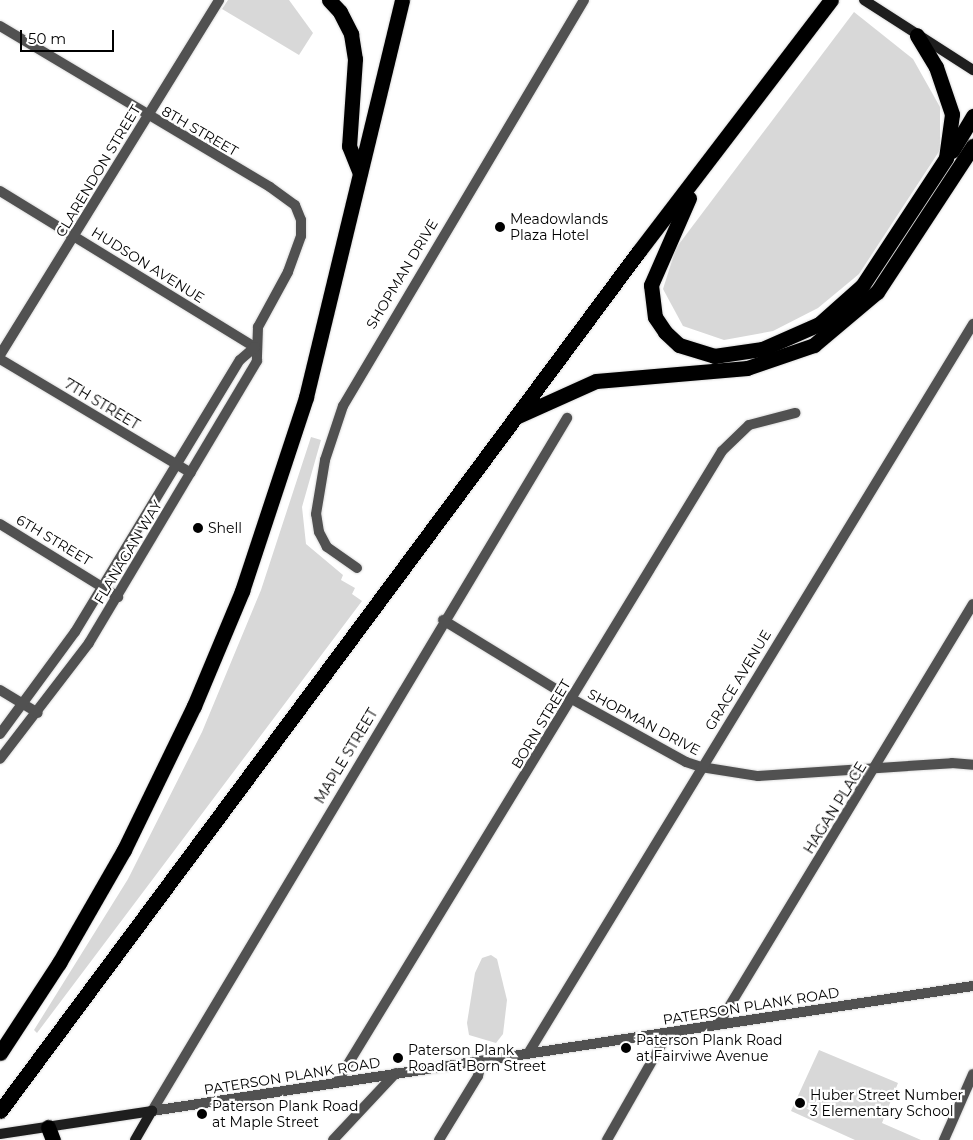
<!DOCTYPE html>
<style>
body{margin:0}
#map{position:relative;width:973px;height:1140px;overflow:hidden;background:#fff;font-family:Montserrat,sans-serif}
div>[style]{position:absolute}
.green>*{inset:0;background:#d8d8d8}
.roads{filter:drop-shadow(0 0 1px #dbdbdb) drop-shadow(0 0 1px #dbdbdb)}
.minor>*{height:10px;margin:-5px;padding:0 5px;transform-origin:5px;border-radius:5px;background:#515151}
.tertiary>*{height:10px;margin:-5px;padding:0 5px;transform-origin:5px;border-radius:5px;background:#515151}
.secondary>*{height:10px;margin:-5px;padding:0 5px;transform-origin:5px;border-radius:5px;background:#1e1e1e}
.motorway>*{height:15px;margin:-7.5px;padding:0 7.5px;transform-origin:7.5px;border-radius:7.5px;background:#000}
.dots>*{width:14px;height:14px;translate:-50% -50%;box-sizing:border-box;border:2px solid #fff;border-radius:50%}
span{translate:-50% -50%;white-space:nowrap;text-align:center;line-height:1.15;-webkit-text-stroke:4.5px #fff;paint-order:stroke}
.street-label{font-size:14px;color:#000}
.poi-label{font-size:14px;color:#000}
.left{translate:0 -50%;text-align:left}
.scale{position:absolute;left:20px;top:30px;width:94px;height:22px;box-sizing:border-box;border:2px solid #000;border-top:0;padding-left:6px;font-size:15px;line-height:18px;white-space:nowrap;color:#000;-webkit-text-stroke:4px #fff;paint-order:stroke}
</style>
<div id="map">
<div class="green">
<i style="clip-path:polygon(228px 0,289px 0,313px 33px,299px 55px,222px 9px)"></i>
<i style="clip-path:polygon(854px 12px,913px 59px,940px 107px,940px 150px,859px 274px,818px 308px,773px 331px,724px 340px,683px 326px,663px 289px,676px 248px)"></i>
<i style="clip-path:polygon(311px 437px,321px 440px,302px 507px,306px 544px,343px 575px,341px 580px,355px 588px,352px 594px,362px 601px,37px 1033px,34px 1030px,128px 879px,202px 732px,261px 590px)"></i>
<i style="clip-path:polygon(491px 955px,497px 959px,507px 1000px,503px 1034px,496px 1043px,469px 1035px,467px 1023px,475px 973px,482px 958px)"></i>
<i style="clip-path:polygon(819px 1050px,898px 1083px,882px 1123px,921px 1140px,855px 1140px,791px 1111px)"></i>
</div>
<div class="roads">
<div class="minor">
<i style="left:0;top:26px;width:314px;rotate:30.8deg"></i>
<i style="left:270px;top:187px;width:31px;rotate:36deg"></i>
<i style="left:295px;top:205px;width:16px;rotate:68deg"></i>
<i style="left:301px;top:220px;width:16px;rotate:90deg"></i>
<i style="left:301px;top:236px;width:38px;rotate:110deg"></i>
<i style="left:288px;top:272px;width:63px;rotate:118.6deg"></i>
<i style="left:258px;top:327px;width:34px;rotate:92deg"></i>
<i style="left:257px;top:361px;width:328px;rotate:120.8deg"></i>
<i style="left:89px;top:643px;width:146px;rotate:127.5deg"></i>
<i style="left:0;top:191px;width:299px;rotate:31.5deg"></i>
<i style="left:0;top:355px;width:417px;rotate:-58.3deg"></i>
<i style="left:0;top:359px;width:222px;rotate:30.8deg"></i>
<i style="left:0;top:524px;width:139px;rotate:31.7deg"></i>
<i style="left:357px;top:568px;width:37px;rotate:-145deg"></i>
<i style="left:327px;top:547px;width:17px;rotate:-118deg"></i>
<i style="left:319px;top:532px;width:18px;rotate:-99deg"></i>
<i style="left:316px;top:514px;width:55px;rotate:-80.5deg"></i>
<i style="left:325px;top:460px;width:57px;rotate:-71.6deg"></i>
<i style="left:343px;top:406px;width:472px;rotate:-59.3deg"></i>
<i style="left:443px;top:620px;width:151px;rotate:31.5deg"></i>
<i style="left:572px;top:699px;width:130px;rotate:28.9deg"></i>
<i style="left:686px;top:762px;width:16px;rotate:18deg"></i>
<i style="left:701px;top:767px;width:58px;rotate:9deg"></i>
<i style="left:758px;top:776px;width:194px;rotate:-3.8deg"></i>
<i style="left:952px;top:763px;width:21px;rotate:5deg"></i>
<i style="left:0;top:690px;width:44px;rotate:31.2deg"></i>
<i style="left:0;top:734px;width:127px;rotate:-53.7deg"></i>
<i style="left:75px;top:632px;width:318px;rotate:-58.8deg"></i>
<i style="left:240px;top:360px;width:20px;rotate:-41deg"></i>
<i style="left:718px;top:1025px;width:492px;rotate:-58.8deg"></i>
<i style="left:529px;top:1052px;width:853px;rotate:-58.62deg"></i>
<i style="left:337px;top:1082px;width:739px;rotate:-58.61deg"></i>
<i style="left:722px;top:451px;width:37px;rotate:-44deg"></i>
<i style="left:749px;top:425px;width:48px;rotate:-14.6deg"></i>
<i style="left:152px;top:1111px;width:808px;rotate:-59.08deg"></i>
<i style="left:333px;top:1140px;width:92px;rotate:-46.8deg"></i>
<i style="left:439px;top:1140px;width:75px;rotate:-58.6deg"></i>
<i style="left:478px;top:1076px;width:16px;rotate:-76deg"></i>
<i style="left:607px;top:1140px;width:123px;rotate:-60.3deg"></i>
<i style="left:944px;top:1140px;width:72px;rotate:-66.3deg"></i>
</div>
<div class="tertiary">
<i style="left:152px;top:1111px;width:830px;rotate:-8.66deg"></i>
</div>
<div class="secondary">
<i style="left:864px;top:0;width:130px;rotate:32.7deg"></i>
<i style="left:0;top:1134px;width:154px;rotate:-8.6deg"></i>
<i style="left:135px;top:1140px;width:34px;rotate:-60deg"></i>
</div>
<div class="motorway">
<i style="left:329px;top:0;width:16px;rotate:47deg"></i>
<i style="left:340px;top:12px;width:25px;rotate:63deg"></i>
<i style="left:351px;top:34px;width:25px;rotate:81deg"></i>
<i style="left:355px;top:59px;width:87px;rotate:93.9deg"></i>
<i style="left:349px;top:146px;width:29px;rotate:68deg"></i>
<i style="left:952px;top:151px;width:41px;rotate:-59deg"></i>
<i style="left:689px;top:198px;width:95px;rotate:113.6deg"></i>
<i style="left:651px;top:285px;width:32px;rotate:83deg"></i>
<i style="left:655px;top:317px;width:18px;rotate:56deg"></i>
<i style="left:665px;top:332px;width:19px;rotate:43deg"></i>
<i style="left:679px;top:345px;width:37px;rotate:17deg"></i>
<i style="left:714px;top:356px;width:49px;rotate:-8.3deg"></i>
<i style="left:762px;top:349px;width:62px;rotate:-23.7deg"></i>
<i style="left:819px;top:324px;width:57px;rotate:-41.5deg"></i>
<i style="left:862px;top:286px;width:153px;rotate:-56.7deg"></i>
<i style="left:946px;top:158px;width:44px;rotate:-82.2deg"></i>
<i style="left:952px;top:114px;width:50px;rotate:-108.8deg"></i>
<i style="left:936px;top:67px;width:37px;rotate:-121deg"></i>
<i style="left:518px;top:416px;width:85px;rotate:-24.2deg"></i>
<i style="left:596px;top:381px;width:152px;rotate:-4.9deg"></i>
<i style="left:747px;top:368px;width:71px;rotate:-18.9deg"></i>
<i style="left:814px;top:345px;width:82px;rotate:-40.1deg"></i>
<i style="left:877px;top:292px;width:175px;rotate:-56.7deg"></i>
<i style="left:0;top:1053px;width:108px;rotate:-56.8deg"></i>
<i style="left:59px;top:963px;width:130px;rotate:-60.1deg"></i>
<i style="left:124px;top:850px;width:160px;rotate:-64.1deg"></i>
<i style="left:194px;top:706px;width:125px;rotate:-67.3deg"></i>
<i style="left:242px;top:591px;width:204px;rotate:-71.7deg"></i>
<i style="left:306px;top:397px;width:408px;rotate:-76.4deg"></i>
<i style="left:0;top:1111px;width:1071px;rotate:-53.39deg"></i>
<i style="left:639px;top:251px;width:316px;rotate:-52.6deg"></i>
<i style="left:48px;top:1127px;width:14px;rotate:69deg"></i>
</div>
</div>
<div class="dots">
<i style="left:500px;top:227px;background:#000"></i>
<i style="left:198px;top:528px;background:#000"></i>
<i style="left:626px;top:1048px;background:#000"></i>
<i style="left:398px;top:1058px;background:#000"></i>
<i style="left:800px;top:1103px;background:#000"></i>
<i style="left:202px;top:1114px;background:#000"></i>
</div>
<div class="street-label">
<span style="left:200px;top:131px;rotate:30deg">8TH STREET</span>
<span style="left:98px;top:171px;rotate:-59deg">CLARENDON STREET</span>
<span style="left:148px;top:265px;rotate:32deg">HUDSON AVENUE</span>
<span style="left:402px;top:274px;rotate:-59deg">SHOPMAN DRIVE</span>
<span style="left:102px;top:404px;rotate:31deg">7TH STREET</span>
<span style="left:54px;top:540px;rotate:31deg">6TH STREET</span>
<span style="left:128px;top:552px;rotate:-59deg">FLANAGAN WAY</span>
<span style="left:738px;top:680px;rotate:-59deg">GRACE AVENUE</span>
<span style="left:644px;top:722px;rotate:28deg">SHOPMAN DRIVE</span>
<span style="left:541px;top:724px;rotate:-59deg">BORN STREET</span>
<span style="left:346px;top:756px;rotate:-59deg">MAPLE STREET</span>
<span style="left:835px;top:808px;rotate:-58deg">HAGAN PLACE</span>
<span style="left:751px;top:1006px;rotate:-9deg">PATERSON PLANK ROAD</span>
<span style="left:292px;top:1076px;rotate:-9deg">PATERSON PLANK ROAD</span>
</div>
<div class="poi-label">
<span class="left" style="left:510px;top:227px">Meadowlands<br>Plaza Hotel</span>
<span class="left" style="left:208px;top:528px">Shell</span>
<span class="left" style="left:636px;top:1048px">Paterson Plank Road<br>at Fairviwe Avenue</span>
<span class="left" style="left:408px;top:1058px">Paterson Plank<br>Road at Born Street</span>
<span class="left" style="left:810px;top:1103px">Huber Street Number<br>3 Elementary School</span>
<span class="left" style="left:212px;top:1114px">Paterson Plank Road<br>at Maple Street</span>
</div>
<div class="scale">50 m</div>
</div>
